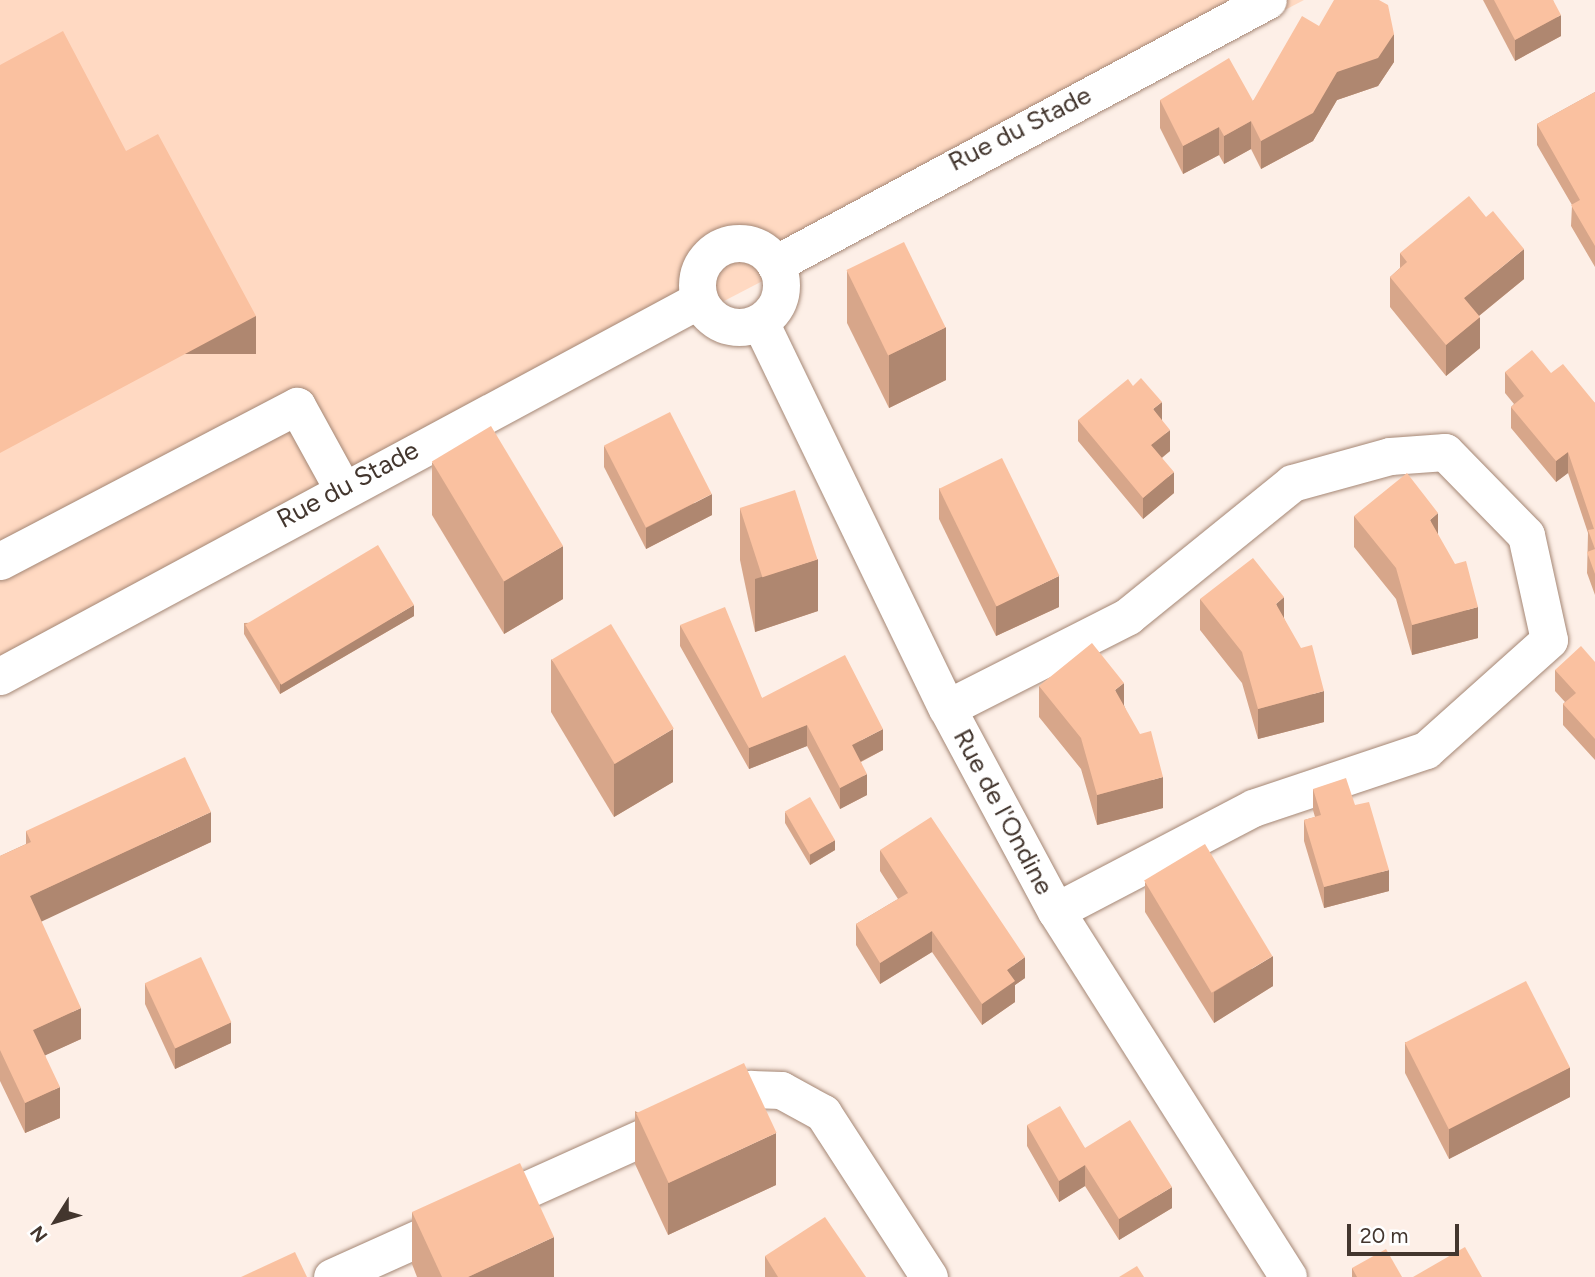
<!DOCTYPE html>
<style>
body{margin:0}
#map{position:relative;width:1595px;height:1277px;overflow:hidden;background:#fdefe7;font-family:Figtree,sans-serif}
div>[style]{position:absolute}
.green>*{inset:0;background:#ffd9c2}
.roads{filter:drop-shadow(0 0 2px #a58775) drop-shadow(0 0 2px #a58775)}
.minor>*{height:37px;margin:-18.5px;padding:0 18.5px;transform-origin:18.5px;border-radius:18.5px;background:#fff}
.minor>.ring{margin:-18.5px;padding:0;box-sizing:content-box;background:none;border:37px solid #fff;border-radius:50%}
.wall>*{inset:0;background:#d7a68a}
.shaded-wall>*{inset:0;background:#af8770;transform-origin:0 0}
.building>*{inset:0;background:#fac1a0;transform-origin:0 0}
span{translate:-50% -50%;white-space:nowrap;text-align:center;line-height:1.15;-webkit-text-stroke:6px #fff;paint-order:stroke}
.street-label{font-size:26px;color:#43362e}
.north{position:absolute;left:21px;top:1186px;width:70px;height:70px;-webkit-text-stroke:5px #fff;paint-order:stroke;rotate:233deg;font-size:19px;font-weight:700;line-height:28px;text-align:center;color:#43362e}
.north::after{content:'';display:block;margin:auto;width:24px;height:32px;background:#43362e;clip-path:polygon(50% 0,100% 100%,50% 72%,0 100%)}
.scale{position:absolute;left:1347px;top:1224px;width:112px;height:32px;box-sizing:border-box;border:4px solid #43362e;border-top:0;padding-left:9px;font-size:21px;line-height:24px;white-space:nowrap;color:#43362e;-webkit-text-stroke:5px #fff;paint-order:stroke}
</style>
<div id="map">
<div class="green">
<i style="clip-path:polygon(0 0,1304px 0,0 677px)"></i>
</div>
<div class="roads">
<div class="minor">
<i class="ring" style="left:697px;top:243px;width:47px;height:47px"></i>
<i style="left:775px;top:264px;width:559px;rotate:-28.17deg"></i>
<i style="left:760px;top:322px;width:429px;rotate:64.2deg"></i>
<i style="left:947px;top:708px;width:230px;rotate:61.8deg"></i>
<i style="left:1056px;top:911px;width:433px;rotate:57.6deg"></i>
<i style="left:0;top:561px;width:335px;rotate:-27.6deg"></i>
<i style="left:297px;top:406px;width:94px;rotate:61.2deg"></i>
<i style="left:0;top:676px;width:794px;rotate:-28.28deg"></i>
<i style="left:947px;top:708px;width:203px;rotate:-26.9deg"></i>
<i style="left:1128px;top:616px;width:211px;rotate:-39deg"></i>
<i style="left:1292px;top:483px;width:102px;rotate:-15.4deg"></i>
<i style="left:1390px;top:456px;width:55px;rotate:-4.2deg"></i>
<i style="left:1445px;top:452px;width:116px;rotate:45.7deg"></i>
<i style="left:1526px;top:535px;width:107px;rotate:77.6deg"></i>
<i style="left:1549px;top:640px;width:165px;rotate:138.2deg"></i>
<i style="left:1426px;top:750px;width:182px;rotate:161.5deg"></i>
<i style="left:1253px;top:808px;width:222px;rotate:152.4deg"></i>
<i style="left:332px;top:1277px;width:459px;rotate:-24.2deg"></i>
<i style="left:751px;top:1089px;width:30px;rotate:2deg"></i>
<i style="left:781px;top:1090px;width:48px;rotate:28.7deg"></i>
<i style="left:823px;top:1113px;width:195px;rotate:57.1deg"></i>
</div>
</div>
<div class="wall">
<i style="clip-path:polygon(1483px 0,1553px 0,1561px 36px,1515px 61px)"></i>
<i style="clip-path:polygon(1319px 26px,1394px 62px,1378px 86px,1337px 100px,1313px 141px,1261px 169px,1251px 149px,1224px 164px,1219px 155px,1183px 174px,1160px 128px,1160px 100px,1253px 101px)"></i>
<i style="clip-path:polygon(1595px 92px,1595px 267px,1571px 226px,1572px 205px,1537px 145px,1537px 124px)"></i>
<i style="clip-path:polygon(1400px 253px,1524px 279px,1479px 316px,1480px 348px,1446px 376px,1390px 307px,1390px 277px,1400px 268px)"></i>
<i style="clip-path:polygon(847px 270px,946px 380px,889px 408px,847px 323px)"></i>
<i style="clip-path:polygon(1505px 372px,1551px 373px,1595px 403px,1595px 595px,1587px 573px,1588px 533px,1568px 473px,1556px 482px,1511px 428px,1511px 407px,1514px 404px,1505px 393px)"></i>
<i style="clip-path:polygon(1078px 420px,1162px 420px,1170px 451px,1162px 458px,1174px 493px,1143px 519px,1078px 441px)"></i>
<i style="clip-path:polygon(604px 446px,712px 515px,646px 549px,604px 467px)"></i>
<i style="clip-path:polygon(432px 462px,563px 599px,504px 634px,432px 515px)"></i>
<i style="clip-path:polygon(939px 488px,1059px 607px,996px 636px,939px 519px)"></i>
<i style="clip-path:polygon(740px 508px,818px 611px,755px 632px,740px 560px)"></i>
<i style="clip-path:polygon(1354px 516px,1438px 535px,1478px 638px,1412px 655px,1396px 599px,1354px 547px)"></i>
<i style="clip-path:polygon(1200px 599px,1284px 618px,1324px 722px,1258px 739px,1242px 683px,1200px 630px)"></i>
<i style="clip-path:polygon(414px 616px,280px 694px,244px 634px,244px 623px)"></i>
<i style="clip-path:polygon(680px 625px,762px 698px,883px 750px,861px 762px,867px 795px,840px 809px,807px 746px,749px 769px,680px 646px)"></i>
<i style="clip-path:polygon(551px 659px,673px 782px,614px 817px,551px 712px)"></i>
<i style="clip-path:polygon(1595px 662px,1595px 760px,1563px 725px,1563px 704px,1565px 702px,1555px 691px,1555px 670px)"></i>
<i style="clip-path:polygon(1039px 686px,1124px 705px,1163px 808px,1097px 825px,1081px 769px,1039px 717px)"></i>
<i style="clip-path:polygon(1313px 789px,1355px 805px,1389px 891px,1324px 908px,1304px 841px,1304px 820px,1315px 817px,1313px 810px)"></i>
<i style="clip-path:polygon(785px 812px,835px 850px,810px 865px,785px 823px)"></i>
<i style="clip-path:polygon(26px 831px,211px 842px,41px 921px,81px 1039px,45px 1055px,60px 1118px,25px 1133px,0 1081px,0 856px,26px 844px)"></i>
<i style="clip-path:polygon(880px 850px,1025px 978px,1015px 985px,1015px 1002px,982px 1025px,932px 952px,880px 984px,856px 945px,856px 924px,898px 899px,880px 871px)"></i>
<i style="clip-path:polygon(1145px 882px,1273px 986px,1214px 1023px,1145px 912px)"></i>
<i style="clip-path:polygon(145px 983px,231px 1043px,175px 1069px,145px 1004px)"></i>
<i style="clip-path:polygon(1405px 1042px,1570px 1097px,1449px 1159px,1405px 1073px)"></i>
<i style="clip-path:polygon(635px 1111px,776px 1185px,668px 1235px,635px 1164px)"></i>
<i style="clip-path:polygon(1027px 1125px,1085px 1148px,1172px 1208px,1119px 1240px,1085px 1186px,1059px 1202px,1027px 1146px)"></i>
<i style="clip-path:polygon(412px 1212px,554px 1277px,417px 1277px,412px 1264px)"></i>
<i style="clip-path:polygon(765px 1256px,866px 1277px,765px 1277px)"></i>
<i style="clip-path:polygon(1352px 1268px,1402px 1277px,1352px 1277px)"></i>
</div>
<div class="shaded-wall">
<i style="clip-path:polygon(1561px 15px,1561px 36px,1515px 61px,1515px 40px)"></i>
<i style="clip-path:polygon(1394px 34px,1394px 62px,1378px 86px,1337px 100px,1313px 141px,1261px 169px,1261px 141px,1337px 72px)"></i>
<i style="clip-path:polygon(1251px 121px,1251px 149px,1224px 164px,1224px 136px)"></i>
<i style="clip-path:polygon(1219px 127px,1219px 155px,1183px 174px,1183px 146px)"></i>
<i style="clip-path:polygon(1524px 249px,1524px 279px,1464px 328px,1464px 298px)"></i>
<i style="left:256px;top:316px;width:38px;height:290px;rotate:90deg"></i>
<i style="clip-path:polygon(1480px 317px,1480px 348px,1446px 376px,1446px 345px)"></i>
<i style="clip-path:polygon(946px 327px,946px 380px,889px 408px,889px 355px)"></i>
<i style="clip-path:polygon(1162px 402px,1162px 423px,1153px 409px)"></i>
<i style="clip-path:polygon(1170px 430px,1170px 451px,1151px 466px,1151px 445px)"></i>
<i style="clip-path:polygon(1568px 452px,1568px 473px,1556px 482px,1556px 461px)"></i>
<i style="clip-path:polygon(1174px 472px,1174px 493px,1143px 519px,1143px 498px)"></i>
<i style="clip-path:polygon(712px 494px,712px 515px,646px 549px,646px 528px)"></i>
<i style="clip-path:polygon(1438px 513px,1438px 544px,1430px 520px)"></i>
<i style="clip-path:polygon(563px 546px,563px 599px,504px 634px,504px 581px)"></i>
<i style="clip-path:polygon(818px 559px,818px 611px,755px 632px,755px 579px)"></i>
<i style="clip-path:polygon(1059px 576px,1059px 607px,996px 636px,996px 606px)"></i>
<i style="clip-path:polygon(1284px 597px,1284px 627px,1276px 604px)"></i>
<i style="clip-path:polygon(414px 605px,414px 616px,280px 694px,280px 684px)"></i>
<i style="clip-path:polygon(1478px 607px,1478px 638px,1412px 655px,1412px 625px)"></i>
<i style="clip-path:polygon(1124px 683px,1124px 714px,1115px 690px)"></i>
<i style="clip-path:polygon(1324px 691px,1324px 722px,1258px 739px,1258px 709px)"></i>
<i style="clip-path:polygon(807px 725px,807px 746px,749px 769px,749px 748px)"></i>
<i style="clip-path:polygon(673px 729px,673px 782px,614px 817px,614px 764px)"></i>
<i style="clip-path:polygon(883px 729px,883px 750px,852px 766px,852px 745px)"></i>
<i style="clip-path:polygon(867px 774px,867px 795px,840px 809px,840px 788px)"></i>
<i style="clip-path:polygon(1163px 777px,1163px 808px,1097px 825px,1097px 795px)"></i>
<i style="clip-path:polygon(211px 812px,211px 842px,30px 927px,30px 896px)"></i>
<i style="clip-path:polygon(835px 840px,835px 850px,810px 865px,810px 854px)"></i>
<i style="clip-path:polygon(1389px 870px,1389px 891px,1324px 908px,1324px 887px)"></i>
<i style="clip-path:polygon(932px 931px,932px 952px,880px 984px,880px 963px)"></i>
<i style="clip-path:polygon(1273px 956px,1273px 986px,1214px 1023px,1214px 992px)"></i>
<i style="clip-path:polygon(1025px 957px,1025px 978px,1015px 985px,1015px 1002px,982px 1025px,982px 1004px,1007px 970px)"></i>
<i style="clip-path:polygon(81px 1008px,81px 1039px,33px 1061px,33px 1030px)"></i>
<i style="clip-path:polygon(231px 1022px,231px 1043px,175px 1069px,175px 1048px)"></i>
<i style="clip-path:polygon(1570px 1067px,1570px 1097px,1449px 1159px,1449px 1128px)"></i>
<i style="clip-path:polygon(60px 1087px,60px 1118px,25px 1133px,25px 1103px)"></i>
<i style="clip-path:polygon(776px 1133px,776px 1185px,668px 1235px,668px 1183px)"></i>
<i style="clip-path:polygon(1085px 1165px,1085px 1186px,1059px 1202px,1059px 1181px)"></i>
<i style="clip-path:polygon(1172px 1187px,1172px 1208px,1119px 1240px,1119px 1219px)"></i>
<i style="clip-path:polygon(554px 1237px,554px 1277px,468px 1277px)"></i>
</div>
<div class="building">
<i style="clip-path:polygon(1334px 0,1379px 0,1388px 5px,1394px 34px,1378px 58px,1337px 72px,1313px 113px,1261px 141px,1251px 121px,1224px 136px,1219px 127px,1183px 146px,1160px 100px,1229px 58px,1253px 101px,1302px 16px,1319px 26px)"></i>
<i style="clip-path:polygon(1494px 0,1553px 0,1561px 15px,1515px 40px)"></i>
<i style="clip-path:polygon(63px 31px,126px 151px,158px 134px,256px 316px,0 453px,0 65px)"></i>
<i style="clip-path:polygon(1595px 92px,1595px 246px,1571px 205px,1580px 200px,1537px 124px)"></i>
<i style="clip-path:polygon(1469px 196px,1486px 217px,1493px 211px,1524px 249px,1464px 298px,1480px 317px,1446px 345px,1390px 277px,1407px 262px,1400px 253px)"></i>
<i style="left:904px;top:242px;width:95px;height:64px;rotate:64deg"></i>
<i style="clip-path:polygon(1532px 350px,1551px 373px,1563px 364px,1595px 403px,1595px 549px,1588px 530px,1594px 529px,1568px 452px,1556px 461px,1511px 407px,1524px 396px,1505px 372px)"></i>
<i style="clip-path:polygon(1141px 378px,1162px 402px,1153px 409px,1170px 430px,1151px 445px,1174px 472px,1143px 498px,1078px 420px,1128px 379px,1133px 386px)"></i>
<i style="left:670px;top:412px;width:92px;height:74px;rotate:63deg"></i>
<i style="left:491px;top:426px;width:140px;height:69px;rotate:59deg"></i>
<i style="left:1002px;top:458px;width:131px;height:70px;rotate:64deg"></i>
<i style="clip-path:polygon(1407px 473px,1438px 513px,1430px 520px,1455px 564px,1466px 561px,1478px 607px,1412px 625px,1396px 568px,1354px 516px)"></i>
<i style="left:795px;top:490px;width:73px;height:58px;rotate:72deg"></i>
<i style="left:378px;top:545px;width:70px;height:155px;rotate:59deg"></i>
<i style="clip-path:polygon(1595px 549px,1595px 574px,1587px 552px)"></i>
<i style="clip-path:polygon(1253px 558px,1284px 597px,1276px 604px,1301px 648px,1312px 645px,1324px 691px,1258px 709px,1242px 652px,1200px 599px)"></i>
<i style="clip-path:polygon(725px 607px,762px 698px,845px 655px,883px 729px,852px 745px,867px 774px,840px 788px,807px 725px,749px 748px,680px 625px)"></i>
<i style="left:611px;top:624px;width:122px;height:69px;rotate:59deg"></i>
<i style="clip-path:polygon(1092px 643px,1124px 683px,1115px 690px,1140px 734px,1151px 731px,1163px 777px,1097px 795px,1081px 738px,1039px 686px)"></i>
<i style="clip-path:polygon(1581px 646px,1595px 662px,1595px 739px,1563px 704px,1576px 693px,1555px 670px)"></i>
<i style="clip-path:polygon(185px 757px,211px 812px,30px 896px,81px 1008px,33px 1030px,60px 1087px,25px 1103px,0 1050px,0 856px,31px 842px,26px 831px)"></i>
<i style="clip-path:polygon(1346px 778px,1355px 805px,1369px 802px,1389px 870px,1324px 887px,1304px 820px,1321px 815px,1313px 789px)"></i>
<i style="left:810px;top:797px;width:50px;height:29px;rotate:60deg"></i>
<i style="clip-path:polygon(931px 817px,1025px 957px,1007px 970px,1015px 981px,982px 1004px,932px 931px,880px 963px,856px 924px,908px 893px,880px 850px)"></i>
<i style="left:1205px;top:844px;width:131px;height:71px;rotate:59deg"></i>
<i style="left:201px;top:957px;width:72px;height:62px;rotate:65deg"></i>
<i style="left:1526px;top:981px;width:97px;height:136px;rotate:63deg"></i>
<i style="left:744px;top:1063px;width:77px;height:119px;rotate:65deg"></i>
<i style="clip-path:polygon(1060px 1106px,1085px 1148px,1130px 1120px,1172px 1187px,1119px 1219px,1085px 1165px,1059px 1181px,1027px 1125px)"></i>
<i style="clip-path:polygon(520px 1163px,554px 1237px,468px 1277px,442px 1277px,412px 1212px)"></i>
<i style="clip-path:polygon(825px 1217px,866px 1277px,778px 1277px,765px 1256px)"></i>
<i style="clip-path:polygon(1465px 1247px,1482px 1277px,1413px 1277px)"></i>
<i style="clip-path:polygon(1386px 1249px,1402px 1277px,1357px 1277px,1352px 1268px)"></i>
<i style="clip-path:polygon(295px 1252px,307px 1277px,241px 1277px)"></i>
<i style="clip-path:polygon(1137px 1266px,1144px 1277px,1119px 1277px)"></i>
</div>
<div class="street-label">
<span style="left:1020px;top:129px;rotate:-27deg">Rue du Stade</span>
<span style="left:348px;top:485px;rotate:-28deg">Rue du Stade</span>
<span style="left:1003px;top:812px;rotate:62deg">Rue de l'Ondine</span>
</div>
<div class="north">N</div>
<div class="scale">20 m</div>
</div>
